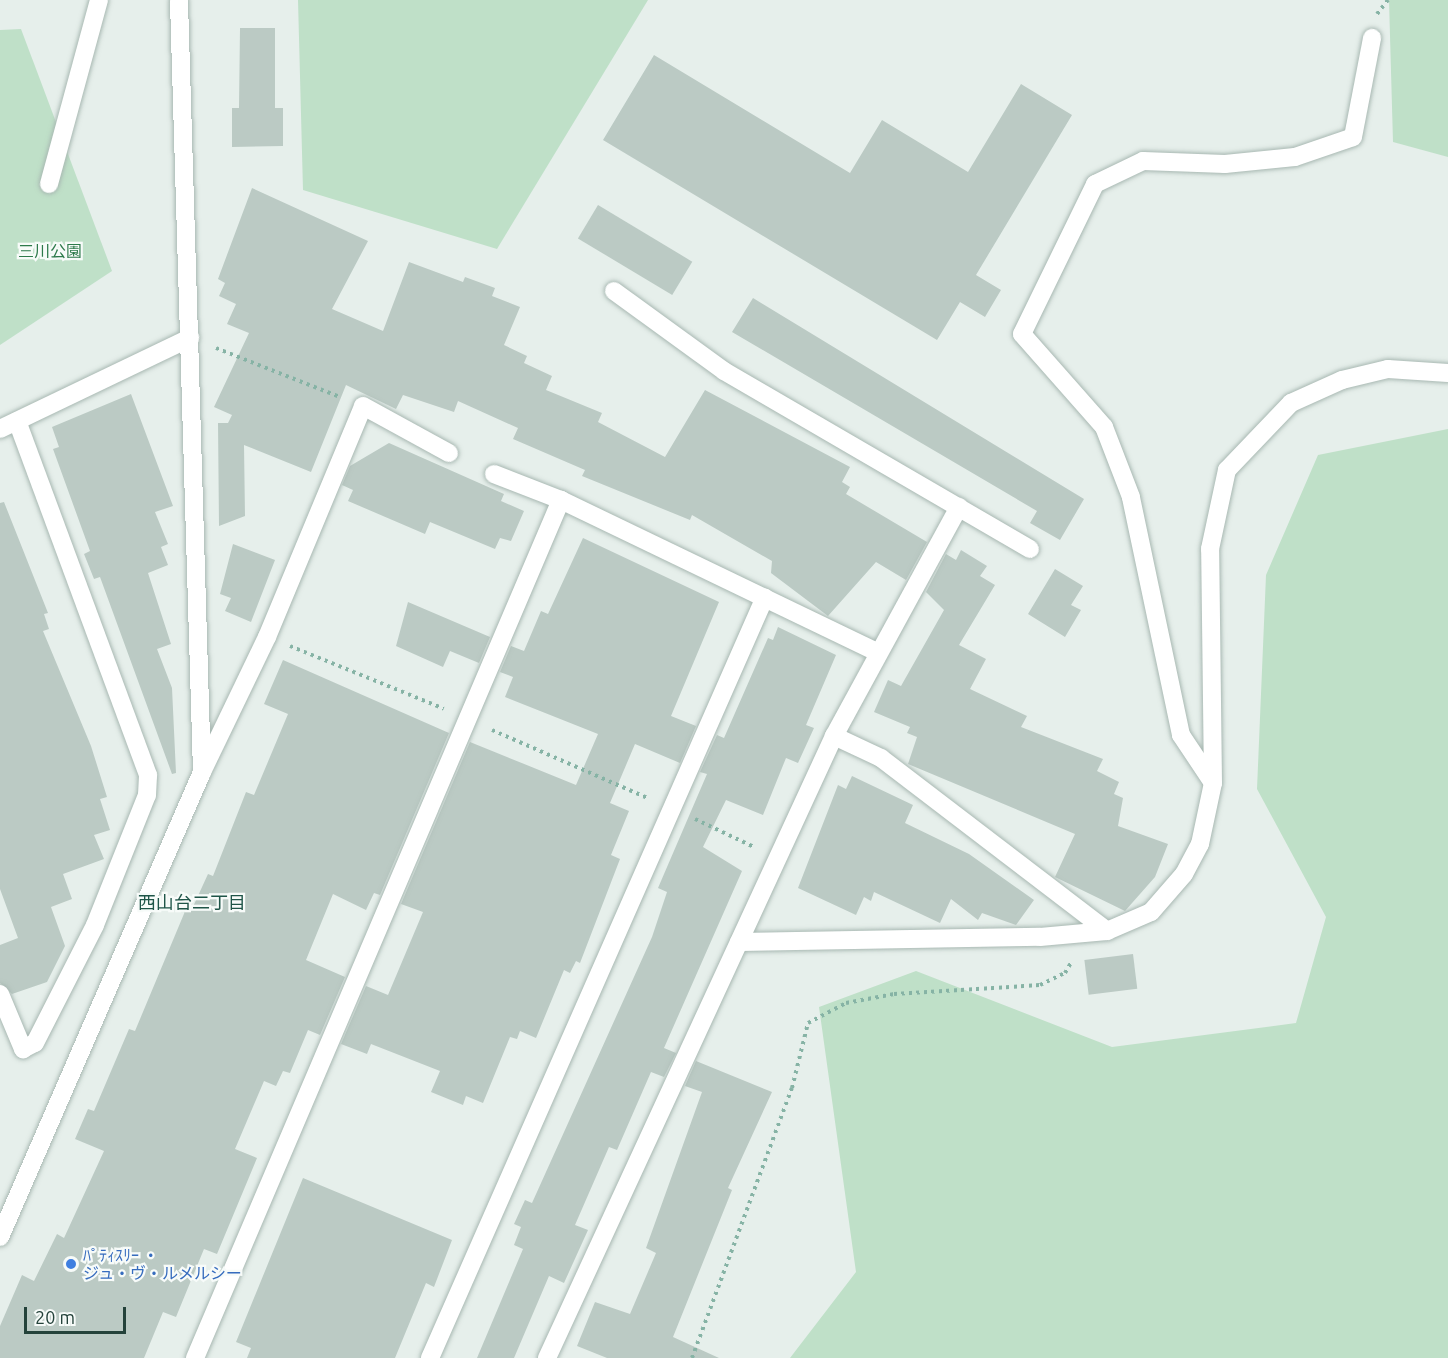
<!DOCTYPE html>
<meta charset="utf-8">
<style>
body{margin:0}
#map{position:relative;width:1448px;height:1358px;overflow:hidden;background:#e6efeb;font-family:Ubuntu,"Noto Sans JP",sans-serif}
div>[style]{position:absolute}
.green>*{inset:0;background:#bfe0c8}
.building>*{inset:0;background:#bbcac4;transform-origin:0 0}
.path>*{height:4px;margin-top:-2px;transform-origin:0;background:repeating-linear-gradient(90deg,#86b3a5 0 3px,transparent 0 7.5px)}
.roads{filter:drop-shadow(0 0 2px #a8b8b2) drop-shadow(0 0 2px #a8b8b2)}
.street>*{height:18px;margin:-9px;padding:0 9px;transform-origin:9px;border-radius:9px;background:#fff}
.secondary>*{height:18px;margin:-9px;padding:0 9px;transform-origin:9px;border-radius:9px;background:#fff}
.dots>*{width:16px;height:16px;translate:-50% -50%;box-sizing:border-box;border:3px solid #f7fbf9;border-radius:50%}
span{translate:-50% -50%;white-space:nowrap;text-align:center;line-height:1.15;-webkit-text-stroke:4.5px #f7fbf9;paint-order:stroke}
.park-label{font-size:16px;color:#2d7a4b}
.shop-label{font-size:16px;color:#366cbe}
.left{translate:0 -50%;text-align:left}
.neighbourhood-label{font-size:18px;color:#1f5548}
.scale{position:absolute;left:24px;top:1307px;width:102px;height:27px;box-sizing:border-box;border:3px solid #24423a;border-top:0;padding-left:8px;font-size:18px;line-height:21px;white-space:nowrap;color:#24423a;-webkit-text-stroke:4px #f7fbf9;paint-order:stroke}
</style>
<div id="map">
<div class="green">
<i style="clip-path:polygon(298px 0,648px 0,497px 249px,303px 190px)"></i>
<i style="clip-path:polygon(1389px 0,1448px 0,1448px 157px,1393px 142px)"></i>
<i style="clip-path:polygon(21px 29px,112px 271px,0 345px,0 30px)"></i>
<i style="clip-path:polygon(1448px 429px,1448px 1358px,790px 1358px,856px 1272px,819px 1007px,916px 971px,1112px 1047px,1296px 1023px,1326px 917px,1257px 789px,1266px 575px,1318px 455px)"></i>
</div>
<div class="building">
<i style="clip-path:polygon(240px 28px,275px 28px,275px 108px,283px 108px,283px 146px,232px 147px,232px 108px,239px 108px)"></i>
<i style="clip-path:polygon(654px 55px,850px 173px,882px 120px,968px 172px,1021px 84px,1072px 115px,976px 275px,1001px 290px,985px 317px,960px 302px,937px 340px,603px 140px)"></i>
<i style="clip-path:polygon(252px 188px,368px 241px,332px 309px,383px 331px,409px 262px,463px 282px,465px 277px,495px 288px,492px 296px,520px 307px,504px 345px,527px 356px,524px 363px,552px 376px,546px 390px,602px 413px,598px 422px,665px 457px,705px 390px,850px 467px,842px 482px,850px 487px,846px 494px,927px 542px,906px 580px,876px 562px,828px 616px,771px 573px,772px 561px,692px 515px,690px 520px,582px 476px,585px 470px,513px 439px,518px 428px,458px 401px,454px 412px,403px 395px,396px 409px,346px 385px,311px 472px,244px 445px,245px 516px,219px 526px,218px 423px,228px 423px,232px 415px,214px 407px,249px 333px,227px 324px,236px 304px,219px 296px,225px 283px,218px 279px)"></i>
<i style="left:598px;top:205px;width:110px;height:39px;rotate:31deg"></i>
<i style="clip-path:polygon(753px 298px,1084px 499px,1060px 540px,1030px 523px,1037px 511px,732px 332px)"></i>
<i style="clip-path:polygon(131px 394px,173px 506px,155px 512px,168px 544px,161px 547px,168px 565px,148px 573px,171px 644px,157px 649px,172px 688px,176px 773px,172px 774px,100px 577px,94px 579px,84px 554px,90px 551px,53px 449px,59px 447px,52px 427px)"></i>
<i style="clip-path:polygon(389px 443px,504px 494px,501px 501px,524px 511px,511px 541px,500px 538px,495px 549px,430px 522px,425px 534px,348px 501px,353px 490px,342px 485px,350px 466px)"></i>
<i style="clip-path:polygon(4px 502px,48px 613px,44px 614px,49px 629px,43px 631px,91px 746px,107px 797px,100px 799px,110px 830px,94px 835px,104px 859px,63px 874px,72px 899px,51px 907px,65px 946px,47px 982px,12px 994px,0 983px,0 945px,18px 938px,0 889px,0 503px)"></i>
<i style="clip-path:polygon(583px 538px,719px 602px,671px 716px,696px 726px,680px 763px,635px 744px,610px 803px,629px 811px,611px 855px,620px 859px,580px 963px,576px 961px,570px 973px,564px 970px,536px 1038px,520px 1031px,517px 1039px,510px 1037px,483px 1103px,466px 1096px,463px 1105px,431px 1092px,440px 1071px,371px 1044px,367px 1054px,341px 1044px,366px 986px,388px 995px,423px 912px,401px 904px,470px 742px,576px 785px,598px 734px,505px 697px,513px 677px,500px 672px,511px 646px,524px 651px,541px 611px,548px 614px)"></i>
<i style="clip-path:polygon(233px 544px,275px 560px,251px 622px,225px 611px,231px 598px,220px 594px)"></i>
<i style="clip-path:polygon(961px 550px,987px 566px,980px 576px,995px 585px,959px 645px,986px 659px,970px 689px,1027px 716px,1021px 727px,1103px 759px,1097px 771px,1119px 782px,1114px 794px,1123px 798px,1118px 826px,1168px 844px,1155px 877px,1125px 911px,1055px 877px,1075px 834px,908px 764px,917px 737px,907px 733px,910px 727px,874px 712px,888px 680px,901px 686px,944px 610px,926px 592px,946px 554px,956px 560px)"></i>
<i style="clip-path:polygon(1055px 569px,1083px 586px,1071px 605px,1081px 610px,1065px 637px,1028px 614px)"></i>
<i style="clip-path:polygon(408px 602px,490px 637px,479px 663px,450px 651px,443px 667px,396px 646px)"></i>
<i style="clip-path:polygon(778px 627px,836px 655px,806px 725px,814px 728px,798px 763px,786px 758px,763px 815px,726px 800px,703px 847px,742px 871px,664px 1048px,676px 1053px,664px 1077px,651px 1072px,617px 1150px,609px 1147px,575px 1225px,588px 1230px,564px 1283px,549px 1276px,514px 1358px,477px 1358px,523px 1249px,514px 1245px,521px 1227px,514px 1224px,525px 1200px,532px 1203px,652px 937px,667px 892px,658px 888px,707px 774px,700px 772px,717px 735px,724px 738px,768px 638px,773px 640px)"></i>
<i style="clip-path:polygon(283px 660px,449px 733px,380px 895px,374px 893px,366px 910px,333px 894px,306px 960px,345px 977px,320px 1035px,308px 1030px,290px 1073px,283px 1071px,276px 1086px,264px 1081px,235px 1149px,257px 1158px,217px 1254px,204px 1249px,176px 1317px,163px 1312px,144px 1358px,0 1358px,0 1326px,22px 1275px,34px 1281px,57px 1234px,64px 1238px,104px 1151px,75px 1139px,88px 1109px,94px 1111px,129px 1029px,135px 1031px,186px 909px,191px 911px,208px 874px,213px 876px,246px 792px,254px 795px,288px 714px,264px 704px)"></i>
<i style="clip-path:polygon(852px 776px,913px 805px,905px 823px,969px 854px,1034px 900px,1016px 925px,982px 913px,978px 920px,951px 899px,940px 923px,874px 892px,871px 901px,864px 897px,856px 915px,798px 888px,838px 785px,846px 789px)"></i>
<i style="left:1133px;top:954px;width:35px;height:49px;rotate:83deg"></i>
<i style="clip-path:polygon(696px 1061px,772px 1092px,728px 1188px,732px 1190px,673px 1337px,719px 1358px,607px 1358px,577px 1346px,595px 1302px,630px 1314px,656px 1253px,646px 1248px,702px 1092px,685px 1086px)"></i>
<i style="clip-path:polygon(303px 1178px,452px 1240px,434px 1287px,426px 1283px,395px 1358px,247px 1358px,251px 1348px,236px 1342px)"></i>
</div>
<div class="path">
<i style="left:1377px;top:14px;width:18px;rotate:-52deg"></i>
<i style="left:216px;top:348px;width:133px;rotate:21.6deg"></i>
<i style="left:290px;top:646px;width:166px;rotate:22.2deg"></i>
<i style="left:492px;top:730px;width:170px;rotate:23.6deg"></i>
<i style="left:695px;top:819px;width:65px;rotate:25.4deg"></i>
<i style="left:692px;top:1358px;width:288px;rotate:-69.7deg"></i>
<i style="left:792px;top:1088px;width:67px;rotate:-76.2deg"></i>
<i style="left:808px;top:1023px;width:43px;rotate:-27.8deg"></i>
<i style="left:846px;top:1003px;width:49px;rotate:-10.6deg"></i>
<i style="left:894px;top:994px;width:146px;rotate:-3.5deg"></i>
<i style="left:1040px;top:985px;width:28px;rotate:-26deg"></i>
<i style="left:1065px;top:973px;width:14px;rotate:-60deg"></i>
</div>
<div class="roads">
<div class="street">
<i style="left:49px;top:184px;width:191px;rotate:-74.8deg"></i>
<i style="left:614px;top:291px;width:136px;rotate:36deg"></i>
<i style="left:724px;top:371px;width:354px;rotate:30.2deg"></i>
<i style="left:0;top:429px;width:211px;rotate:-25.6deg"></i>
<i style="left:494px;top:474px;width:72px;rotate:21.2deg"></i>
<i style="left:561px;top:500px;width:351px;rotate:25.7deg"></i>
<i style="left:834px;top:736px;width:52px;rotate:25.1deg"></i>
<i style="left:881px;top:758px;width:285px;rotate:37.4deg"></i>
<i style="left:202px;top:772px;width:150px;rotate:-64.3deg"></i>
<i style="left:267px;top:637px;width:250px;rotate:-67.4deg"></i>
<i style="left:363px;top:406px;width:98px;rotate:28.7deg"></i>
<i style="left:1213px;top:783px;width:58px;rotate:-123.7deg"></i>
<i style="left:1181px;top:735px;width:243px;rotate:-101.9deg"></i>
<i style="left:1131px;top:497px;width:75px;rotate:-111.1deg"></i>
<i style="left:1104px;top:427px;width:124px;rotate:-131.4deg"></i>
<i style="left:1022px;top:334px;width:167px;rotate:-64deg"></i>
<i style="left:1095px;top:184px;width:53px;rotate:-25.6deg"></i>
<i style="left:1143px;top:161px;width:82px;rotate:2.1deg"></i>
<i style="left:1225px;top:164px;width:70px;rotate:-5.7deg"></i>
<i style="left:1295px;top:157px;width:61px;rotate:-19deg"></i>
<i style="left:1353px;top:137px;width:101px;rotate:-79.1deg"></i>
<i style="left:739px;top:942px;width:301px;rotate:-1deg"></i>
<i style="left:1040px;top:937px;width:67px;rotate:-5.1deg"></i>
<i style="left:1107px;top:931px;width:48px;rotate:-23.4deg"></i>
<i style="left:1151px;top:912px;width:50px;rotate:-49deg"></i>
<i style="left:1184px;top:874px;width:34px;rotate:-62deg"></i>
<i style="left:1200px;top:844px;width:62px;rotate:-78deg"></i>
<i style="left:1213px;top:783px;width:234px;rotate:-90.7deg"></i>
<i style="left:1210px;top:549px;width:81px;rotate:-77.9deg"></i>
<i style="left:1227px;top:470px;width:93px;rotate:-46.3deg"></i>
<i style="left:1291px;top:403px;width:56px;rotate:-24.3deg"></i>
<i style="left:1342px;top:380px;width:47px;rotate:-13.4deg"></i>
<i style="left:1388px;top:369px;width:60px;rotate:3.8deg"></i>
<i style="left:0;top:994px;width:60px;rotate:67.3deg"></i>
<i style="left:23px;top:1049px;width:13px;rotate:-27deg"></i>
<i style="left:35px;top:1043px;width:132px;rotate:-63deg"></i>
<i style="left:95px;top:925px;width:140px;rotate:-68.2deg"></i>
<i style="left:147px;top:795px;width:20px;rotate:-87deg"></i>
<i style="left:148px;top:775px;width:377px;rotate:-110.3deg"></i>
<i style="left:195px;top:1358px;width:933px;rotate:-66.9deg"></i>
<i style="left:430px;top:1358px;width:831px;rotate:-66.24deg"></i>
<i style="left:547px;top:1358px;width:685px;rotate:-65.23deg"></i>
<i style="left:834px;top:736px;width:261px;rotate:-61.4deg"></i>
</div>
<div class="secondary">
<i style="left:0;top:1237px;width:507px;rotate:-66.52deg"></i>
<i style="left:202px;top:772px;width:772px;rotate:-91.71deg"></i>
</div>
</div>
<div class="dots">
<i style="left:71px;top:1264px;background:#3f7fe0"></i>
</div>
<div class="park-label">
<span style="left:50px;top:251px">三川公園</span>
</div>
<div class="shop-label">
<span class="left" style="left:83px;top:1264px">ﾊﾟﾃｨｽﾘｰ ・<br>ジュ・ヴ・ルメルシー</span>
</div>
<div class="neighbourhood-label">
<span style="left:192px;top:902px">西山台二丁目</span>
</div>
<div class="scale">20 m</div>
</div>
